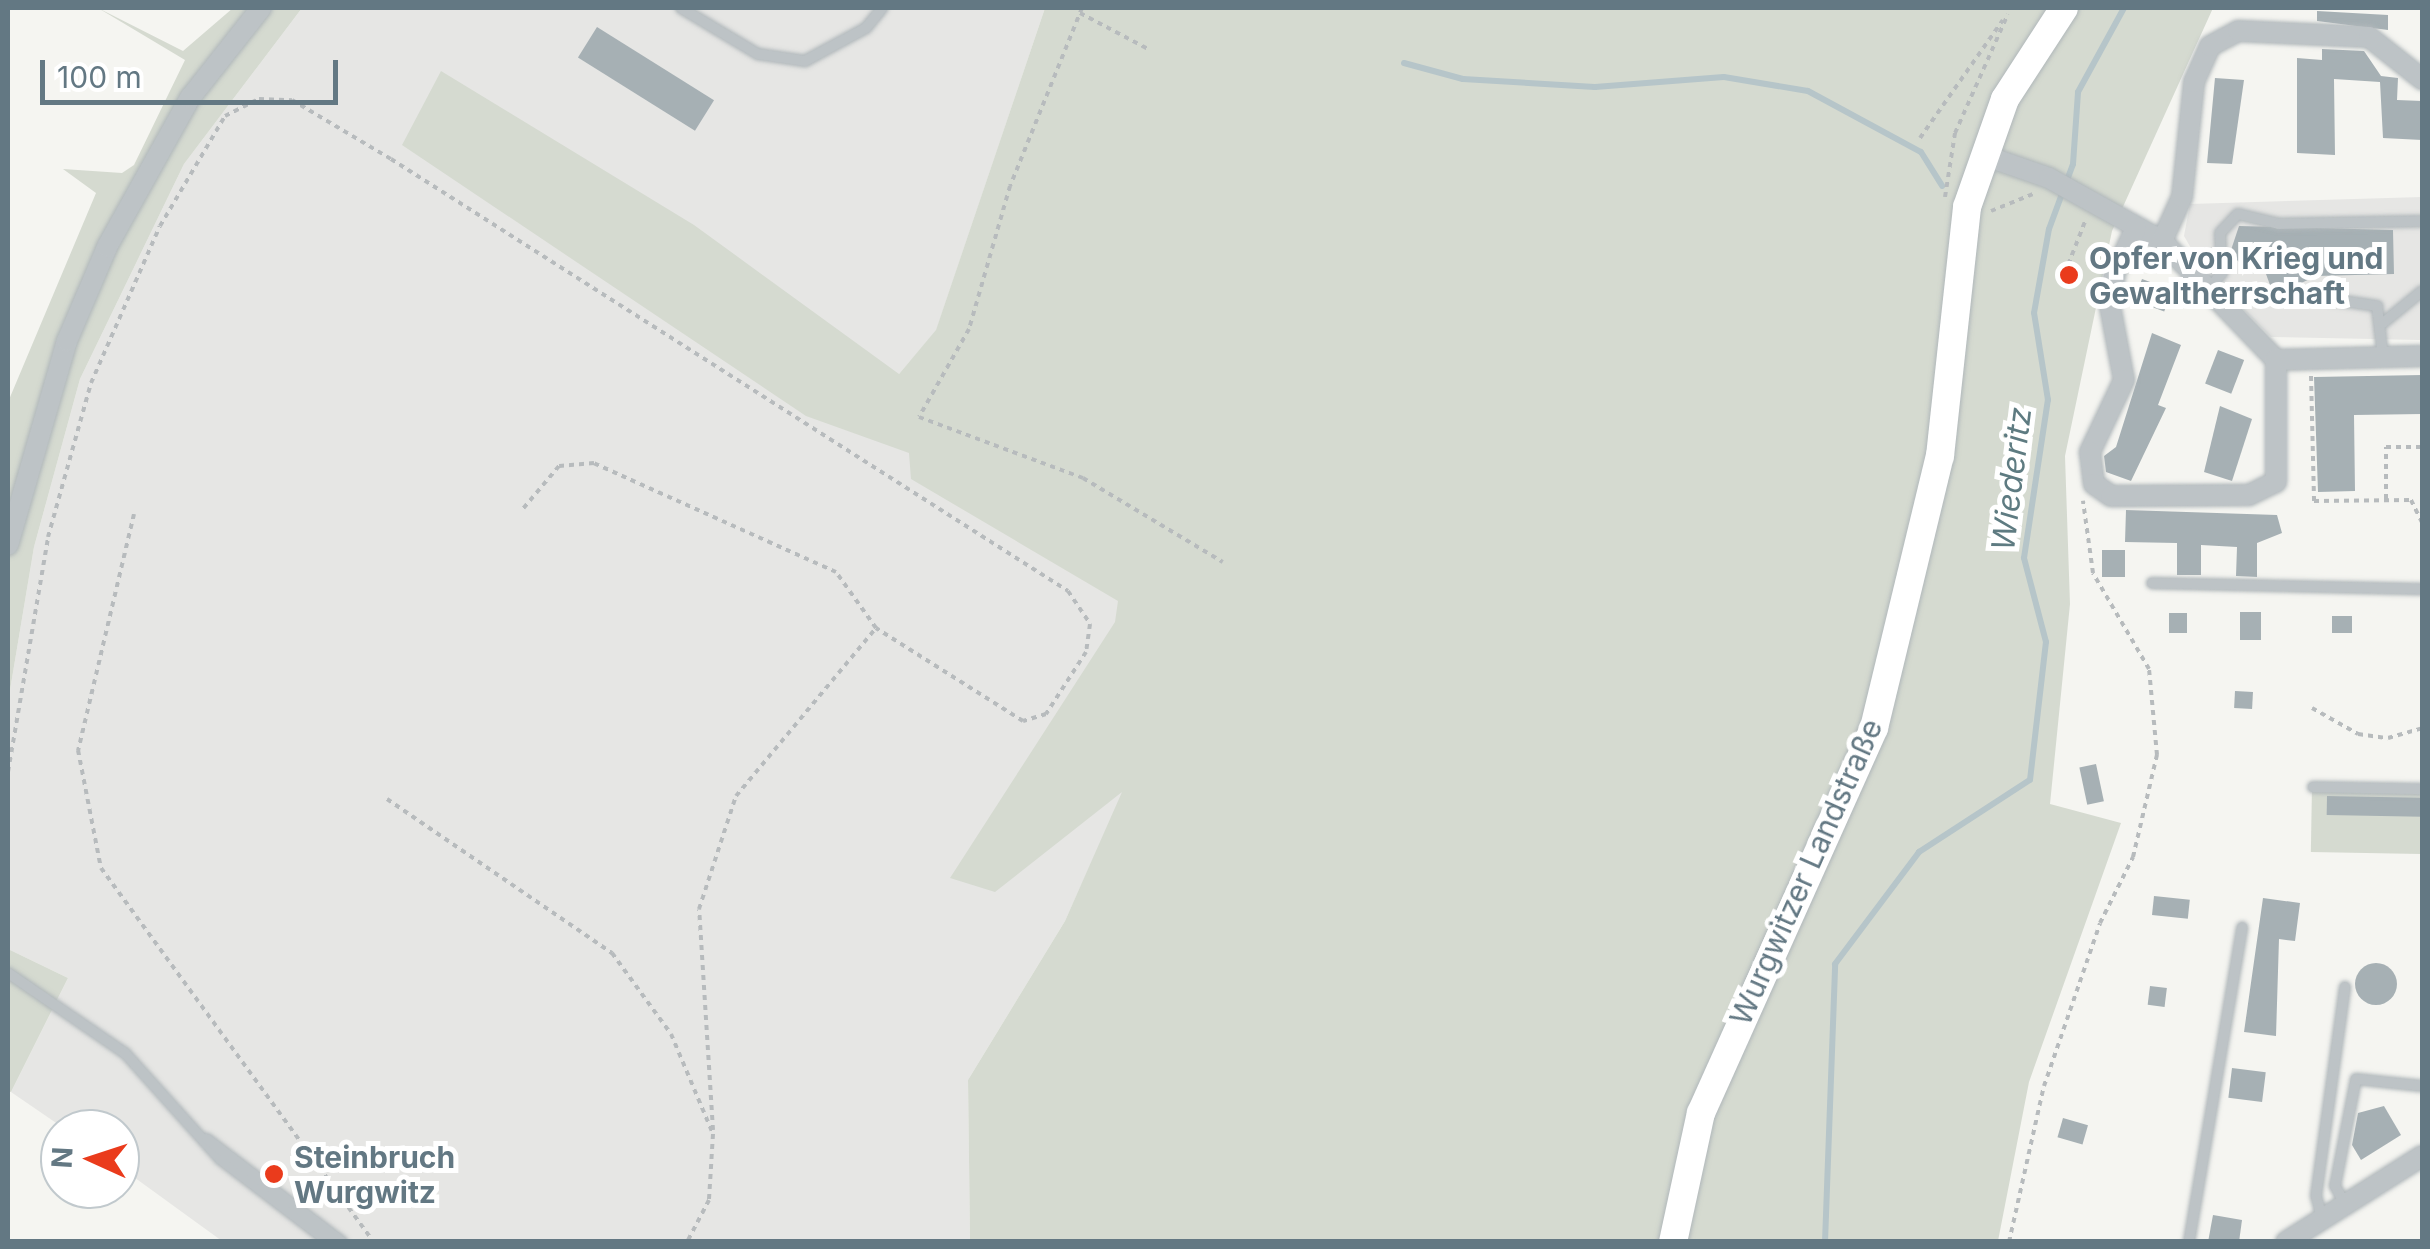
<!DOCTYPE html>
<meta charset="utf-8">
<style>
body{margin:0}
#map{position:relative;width:2430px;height:1249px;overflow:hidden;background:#f5f5f1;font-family:Inter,sans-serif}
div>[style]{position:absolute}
.built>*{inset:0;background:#e6e6e4}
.green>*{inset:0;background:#d5dad0;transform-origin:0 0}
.stream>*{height:6px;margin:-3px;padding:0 3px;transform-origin:3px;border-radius:3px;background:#b6c5c9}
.building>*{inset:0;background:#a6b0b4;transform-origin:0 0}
.round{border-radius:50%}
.path>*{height:4px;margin-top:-2px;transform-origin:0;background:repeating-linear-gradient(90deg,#b7bbbd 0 5px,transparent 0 10px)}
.roads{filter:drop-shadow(0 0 2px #b0b7ba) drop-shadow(0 0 2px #b0b7ba)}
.lane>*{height:10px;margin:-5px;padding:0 5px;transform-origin:5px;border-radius:5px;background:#bdc3c6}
.street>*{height:20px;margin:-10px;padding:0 10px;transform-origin:10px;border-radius:10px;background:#bdc3c6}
.secondary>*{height:28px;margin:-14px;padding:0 14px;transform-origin:14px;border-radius:14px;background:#fff}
.dots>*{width:28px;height:28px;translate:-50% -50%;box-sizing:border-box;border:5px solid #fff;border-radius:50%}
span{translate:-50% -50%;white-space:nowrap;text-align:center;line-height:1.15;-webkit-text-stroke:10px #fff;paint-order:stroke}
.poi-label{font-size:30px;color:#637883;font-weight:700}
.left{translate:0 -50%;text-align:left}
.street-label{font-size:30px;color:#637883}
.water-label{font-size:32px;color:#5e7b81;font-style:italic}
.frame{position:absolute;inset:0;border:10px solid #637883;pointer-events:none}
.north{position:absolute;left:40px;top:1109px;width:100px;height:100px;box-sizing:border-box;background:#fff;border:2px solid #c1c9cd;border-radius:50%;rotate:273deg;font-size:28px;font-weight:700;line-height:40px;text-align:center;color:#637883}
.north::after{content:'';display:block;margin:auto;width:35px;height:45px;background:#ea3b1c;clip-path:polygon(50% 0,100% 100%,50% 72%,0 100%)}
.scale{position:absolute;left:40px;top:60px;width:298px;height:45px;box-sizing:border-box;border:5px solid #637883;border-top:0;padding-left:12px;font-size:30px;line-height:35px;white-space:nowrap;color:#637883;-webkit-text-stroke:8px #fff;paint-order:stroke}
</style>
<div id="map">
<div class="built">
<i style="clip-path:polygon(302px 8px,1045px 8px,936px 331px,899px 374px,1117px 533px,1124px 790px,1065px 921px,968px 1080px,970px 1241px,222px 1241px,120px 1167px,120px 1129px,65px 1129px,11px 1092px,68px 978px,8px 949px,8px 702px,34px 547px,80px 379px,184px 164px)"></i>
<i style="clip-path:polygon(2422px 197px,2422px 340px,2271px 337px,2203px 269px,2184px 236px,2190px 204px)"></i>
</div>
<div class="green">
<i style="clip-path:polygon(98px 8px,183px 51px,233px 8px,302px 8px,184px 164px,80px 379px,34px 547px,8px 702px,8px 402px,96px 193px,63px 169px,122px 173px,134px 165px,185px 60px)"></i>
<i style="clip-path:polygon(1045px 8px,2213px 8px,2112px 231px,2065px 456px,2070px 604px,2050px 804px,2121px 823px,2029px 1082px,1998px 1241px,970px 1241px,968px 1080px,1065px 921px,1122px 792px,995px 892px,950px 878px,1115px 622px,1118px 601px,911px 479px,909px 453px,806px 416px,402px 145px,441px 71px,694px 225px,899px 374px,936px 330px)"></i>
<i style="left:2312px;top:786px;width:110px;height:66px;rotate:1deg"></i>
<i style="clip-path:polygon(8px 949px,68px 978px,11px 1092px,8px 1091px)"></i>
</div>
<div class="stream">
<i style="left:1404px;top:63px;width:61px;rotate:15.2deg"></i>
<i style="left:1463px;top:79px;width:132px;rotate:3.5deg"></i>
<i style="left:1595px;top:87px;width:129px;rotate:-4.4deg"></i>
<i style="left:1724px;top:77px;width:85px;rotate:9.5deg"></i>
<i style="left:1808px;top:91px;width:128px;rotate:28.4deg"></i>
<i style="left:1921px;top:152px;width:40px;rotate:58deg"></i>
<i style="left:1825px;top:1242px;width:278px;rotate:-87.9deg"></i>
<i style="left:1835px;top:964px;width:140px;rotate:-53.1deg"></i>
<i style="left:1919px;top:852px;width:132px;rotate:-33deg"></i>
<i style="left:2030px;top:780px;width:139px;rotate:-83.4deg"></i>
<i style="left:2046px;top:642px;width:87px;rotate:-104.7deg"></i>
<i style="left:2024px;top:558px;width:160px;rotate:-81.4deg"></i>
<i style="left:2048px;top:400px;width:88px;rotate:-99.1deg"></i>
<i style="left:2034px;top:313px;width:85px;rotate:-79.9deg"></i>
<i style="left:2049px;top:229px;width:69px;rotate:-69.7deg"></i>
<i style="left:2073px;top:164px;width:72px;rotate:-86deg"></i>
<i style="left:2078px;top:92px;width:96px;rotate:-61.3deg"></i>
</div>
<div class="building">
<i style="clip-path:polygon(2317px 11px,2388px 15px,2388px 30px,2317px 21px)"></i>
<i style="left:597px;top:27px;width:138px;height:36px;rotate:32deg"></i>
<i style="clip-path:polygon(2322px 49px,2364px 51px,2381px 76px,2398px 78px,2397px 100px,2422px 101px,2422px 140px,2383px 138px,2380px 82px,2334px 79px,2335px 155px,2297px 153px,2297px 58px,2322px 60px)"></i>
<i style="clip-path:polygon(2215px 78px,2244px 80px,2232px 164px,2207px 163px)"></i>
<i style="clip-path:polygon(2239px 226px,2393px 230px,2394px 274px,2316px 276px,2274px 296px,2262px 263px,2241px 264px,2230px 253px)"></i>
<i style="left:2142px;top:279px;width:32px;height:23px;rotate:20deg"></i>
<i style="clip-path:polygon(2152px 333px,2181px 345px,2158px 405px,2166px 408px,2131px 481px,2106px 472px,2104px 456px,2116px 447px)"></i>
<i style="left:2218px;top:350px;width:28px;height:36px;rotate:21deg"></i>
<i style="clip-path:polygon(2422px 375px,2422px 414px,2354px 415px,2355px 491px,2318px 492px,2314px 377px)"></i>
<i style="clip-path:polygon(2220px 406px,2252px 419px,2232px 481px,2204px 472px)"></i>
<i style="clip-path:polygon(2126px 510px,2277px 515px,2282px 533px,2257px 543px,2257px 577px,2236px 576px,2237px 547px,2201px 545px,2201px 575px,2177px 575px,2177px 543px,2125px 542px)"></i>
<i style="left:2102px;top:550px;width:23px;height:27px"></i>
<i style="left:2240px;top:612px;width:21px;height:28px"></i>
<i style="left:2169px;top:613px;width:18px;height:20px"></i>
<i style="left:2332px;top:616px;width:20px;height:17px"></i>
<i style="left:2235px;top:691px;width:18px;height:17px;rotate:3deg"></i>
<i style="left:2096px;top:764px;width:38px;height:17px;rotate:78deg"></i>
<i style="left:2327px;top:796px;width:95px;height:19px;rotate:1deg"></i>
<i style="left:2154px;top:896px;width:36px;height:19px;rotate:6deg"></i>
<i style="clip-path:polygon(2263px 898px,2300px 903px,2295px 941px,2279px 939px,2276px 1036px,2244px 1032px)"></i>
<i class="round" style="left:2355px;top:963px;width:42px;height:42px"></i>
<i style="left:2150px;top:986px;width:17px;height:19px;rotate:7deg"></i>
<i style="left:2232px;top:1068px;width:34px;height:30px;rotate:7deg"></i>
<i style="clip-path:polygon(2384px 1106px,2401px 1135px,2361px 1160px,2352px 1145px,2358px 1113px)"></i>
<i style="left:2063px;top:1118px;width:26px;height:20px;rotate:16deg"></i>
<i style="clip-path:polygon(2213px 1215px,2242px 1220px,2239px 1242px,2208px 1242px)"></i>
</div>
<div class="path">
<i style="left:1082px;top:8px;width:192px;rotate:112deg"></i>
<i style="left:1010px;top:186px;width:149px;rotate:106deg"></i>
<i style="left:969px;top:329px;width:101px;rotate:119.6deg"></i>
<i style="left:919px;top:417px;width:175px;rotate:20.4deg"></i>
<i style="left:1083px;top:478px;width:163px;rotate:31deg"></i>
<i style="left:1080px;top:13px;width:77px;rotate:27.9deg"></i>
<i style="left:1920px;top:138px;width:144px;rotate:-54.9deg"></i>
<i style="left:1945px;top:197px;width:65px;rotate:-81.1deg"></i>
<i style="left:1955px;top:133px;width:130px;rotate:-66deg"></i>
<i style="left:1991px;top:211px;width:45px;rotate:-22deg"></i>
<i style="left:2061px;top:283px;width:69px;rotate:-68.7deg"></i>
<i style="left:2311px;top:376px;width:125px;rotate:88.6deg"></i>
<i style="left:2314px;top:501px;width:97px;rotate:-0.6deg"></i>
<i style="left:2411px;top:500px;width:25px;rotate:64deg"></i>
<i style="left:2386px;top:499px;width:52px;rotate:-90deg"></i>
<i style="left:2386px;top:447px;width:36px"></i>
<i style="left:134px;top:514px;width:243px;rotate:103.3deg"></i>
<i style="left:78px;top:750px;width:120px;rotate:79deg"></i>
<i style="left:101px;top:868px;width:463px;rotate:53.9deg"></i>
<i style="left:2312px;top:708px;width:53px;rotate:29.5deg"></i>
<i style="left:2358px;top:734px;width:30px;rotate:8deg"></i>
<i style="left:2388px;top:738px;width:35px;rotate:-16deg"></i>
<i style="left:8px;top:772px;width:238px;rotate:-80.3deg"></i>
<i style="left:48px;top:537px;width:160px;rotate:-74.4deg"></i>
<i style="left:91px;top:383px;width:171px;rotate:-66.3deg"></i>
<i style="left:160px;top:226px;width:128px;rotate:-59.4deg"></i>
<i style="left:225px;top:116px;width:38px;rotate:-27deg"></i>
<i style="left:259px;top:99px;width:33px;rotate:2deg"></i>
<i style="left:292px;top:100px;width:115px;rotate:30.8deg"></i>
<i style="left:391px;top:159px;width:803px;rotate:32.54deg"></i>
<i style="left:1068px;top:591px;width:40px;rotate:56deg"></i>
<i style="left:1090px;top:624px;width:28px;rotate:98deg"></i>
<i style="left:1086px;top:652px;width:74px;rotate:122.8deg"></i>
<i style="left:1046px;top:714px;width:24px;rotate:163deg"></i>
<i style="left:1023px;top:721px;width:174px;rotate:-147.7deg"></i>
<i style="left:876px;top:628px;width:69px;rotate:-125.5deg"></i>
<i style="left:836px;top:572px;width:265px;rotate:-155.8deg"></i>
<i style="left:594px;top:463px;width:35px;rotate:175deg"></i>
<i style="left:559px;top:466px;width:57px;rotate:130.1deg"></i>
<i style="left:387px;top:799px;width:273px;rotate:34.4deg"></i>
<i style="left:612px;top:953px;width:100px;rotate:53.9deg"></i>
<i style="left:671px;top:1034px;width:108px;rotate:67.2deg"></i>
<i style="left:713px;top:1134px;width:66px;rotate:93.5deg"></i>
<i style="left:709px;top:1200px;width:47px;rotate:117.6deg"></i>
<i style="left:713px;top:1130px;width:221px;rotate:-93.6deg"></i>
<i style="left:699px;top:909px;width:119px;rotate:-71.9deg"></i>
<i style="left:736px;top:796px;width:219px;rotate:-50.2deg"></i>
<i style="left:2009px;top:1242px;width:160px;rotate:-77.4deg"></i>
<i style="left:2044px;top:1086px;width:172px;rotate:-71deg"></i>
<i style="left:2100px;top:923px;width:74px;rotate:-63.4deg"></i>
<i style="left:2133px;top:857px;width:105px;rotate:-76.8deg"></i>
<i style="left:2157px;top:755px;width:86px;rotate:-95.3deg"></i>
<i style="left:2149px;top:669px;width:111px;rotate:-120.3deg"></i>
<i style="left:2093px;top:573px;width:73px;rotate:-97.9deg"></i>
</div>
<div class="roads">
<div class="lane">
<i style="left:681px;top:8px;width:90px;rotate:30.9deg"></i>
<i style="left:758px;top:54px;width:48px;rotate:8.5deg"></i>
<i style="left:805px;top:61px;width:69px;rotate:-28.4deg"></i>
<i style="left:866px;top:28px;width:26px;rotate:-51deg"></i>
<i style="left:2209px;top:289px;width:21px;rotate:-51deg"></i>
<i style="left:2222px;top:273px;width:40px;rotate:-92.9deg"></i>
<i style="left:2220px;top:233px;width:26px;rotate:-47deg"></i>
<i style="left:2238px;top:214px;width:42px;rotate:13.7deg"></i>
<i style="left:2279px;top:224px;width:143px;rotate:-1.2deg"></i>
<i style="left:2330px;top:299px;width:48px;rotate:8.5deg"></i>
<i style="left:2377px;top:306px;width:51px;rotate:83.3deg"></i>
<i style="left:2383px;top:323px;width:50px;rotate:-39.4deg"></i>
<i style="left:2152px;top:583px;width:270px;rotate:1.3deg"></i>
<i style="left:2313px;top:787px;width:109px;rotate:1.1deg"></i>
<i style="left:8px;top:973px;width:142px;rotate:34.4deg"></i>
<i style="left:125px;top:1053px;width:142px;rotate:48.1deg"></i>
<i style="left:220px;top:1159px;width:137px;rotate:37.3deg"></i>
<i style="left:207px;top:1139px;width:170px;rotate:37.3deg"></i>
<i style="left:2345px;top:1204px;width:21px;rotate:-119deg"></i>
<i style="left:2335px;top:1186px;width:109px;rotate:-78.9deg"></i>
<i style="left:2356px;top:1079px;width:66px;rotate:6.1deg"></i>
<i style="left:2322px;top:1218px;width:23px;rotate:-105deg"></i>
<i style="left:2316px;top:1196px;width:211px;rotate:-82.1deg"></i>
<i style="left:2189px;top:1242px;width:319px;rotate:-80.4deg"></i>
</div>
<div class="street">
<i style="left:1983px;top:155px;width:70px;rotate:19.2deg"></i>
<i style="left:2049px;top:178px;width:129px;rotate:29.1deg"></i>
<i style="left:2162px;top:241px;width:165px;rotate:46.2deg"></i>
<i style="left:2276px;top:360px;width:146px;rotate:-1.6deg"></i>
<i style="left:2136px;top:228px;width:49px;rotate:115.5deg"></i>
<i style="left:2115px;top:272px;width:34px;rotate:98deg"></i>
<i style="left:2110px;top:306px;width:75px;rotate:79.3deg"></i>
<i style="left:2124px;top:380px;width:80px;rotate:115.3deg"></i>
<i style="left:2090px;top:452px;width:32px;rotate:83deg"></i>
<i style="left:2094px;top:484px;width:21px;rotate:35deg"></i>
<i style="left:2111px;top:496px;width:138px;rotate:-0.4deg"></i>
<i style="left:2249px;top:495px;width:30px;rotate:-26deg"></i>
<i style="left:2276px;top:482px;width:122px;rotate:-90deg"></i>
<i style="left:2162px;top:241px;width:48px;rotate:-65.6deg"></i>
<i style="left:2182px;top:197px;width:116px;rotate:-84deg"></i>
<i style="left:2194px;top:82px;width:39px;rotate:-66deg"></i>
<i style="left:2210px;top:46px;width:32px;rotate:-28deg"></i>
<i style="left:2238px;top:31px;width:131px;rotate:2.6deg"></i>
<i style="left:2369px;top:37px;width:68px;rotate:38.4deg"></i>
<i style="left:8px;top:545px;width:212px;rotate:-73.9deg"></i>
<i style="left:67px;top:341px;width:102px;rotate:-66.9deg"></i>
<i style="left:107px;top:247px;width:171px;rotate:-60.9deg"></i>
<i style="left:190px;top:98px;width:115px;rotate:-51.7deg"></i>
<i style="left:2286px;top:1242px;width:161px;rotate:-32.3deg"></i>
</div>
<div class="secondary">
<i style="left:1673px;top:1242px;width:132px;rotate:-77.8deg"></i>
<i style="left:1701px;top:1113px;width:422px;rotate:-65.8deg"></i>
<i style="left:1874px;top:728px;width:280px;rotate:-76.4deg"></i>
<i style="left:1940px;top:456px;width:250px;rotate:-83.8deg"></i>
<i style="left:1967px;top:207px;width:114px;rotate:-70.6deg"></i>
<i style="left:2005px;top:99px;width:108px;rotate:-57deg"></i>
</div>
</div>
<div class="dots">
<i style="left:2069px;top:275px;background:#ea3b1c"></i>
<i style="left:274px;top:1174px;background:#ea3b1c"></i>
</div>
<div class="poi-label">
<span class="left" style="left:2089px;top:275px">Opfer von Krieg und<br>Gewaltherrschaft</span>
<span class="left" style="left:294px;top:1174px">Steinbruch<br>Wurgwitz</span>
</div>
<div class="street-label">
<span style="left:1806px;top:872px;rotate:-66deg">Wurgwitzer Landstraße</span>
</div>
<div class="water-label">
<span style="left:2012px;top:479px;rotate:-83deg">Wiederitz</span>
</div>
<div class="frame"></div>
<div class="north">N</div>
<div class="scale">100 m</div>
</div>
